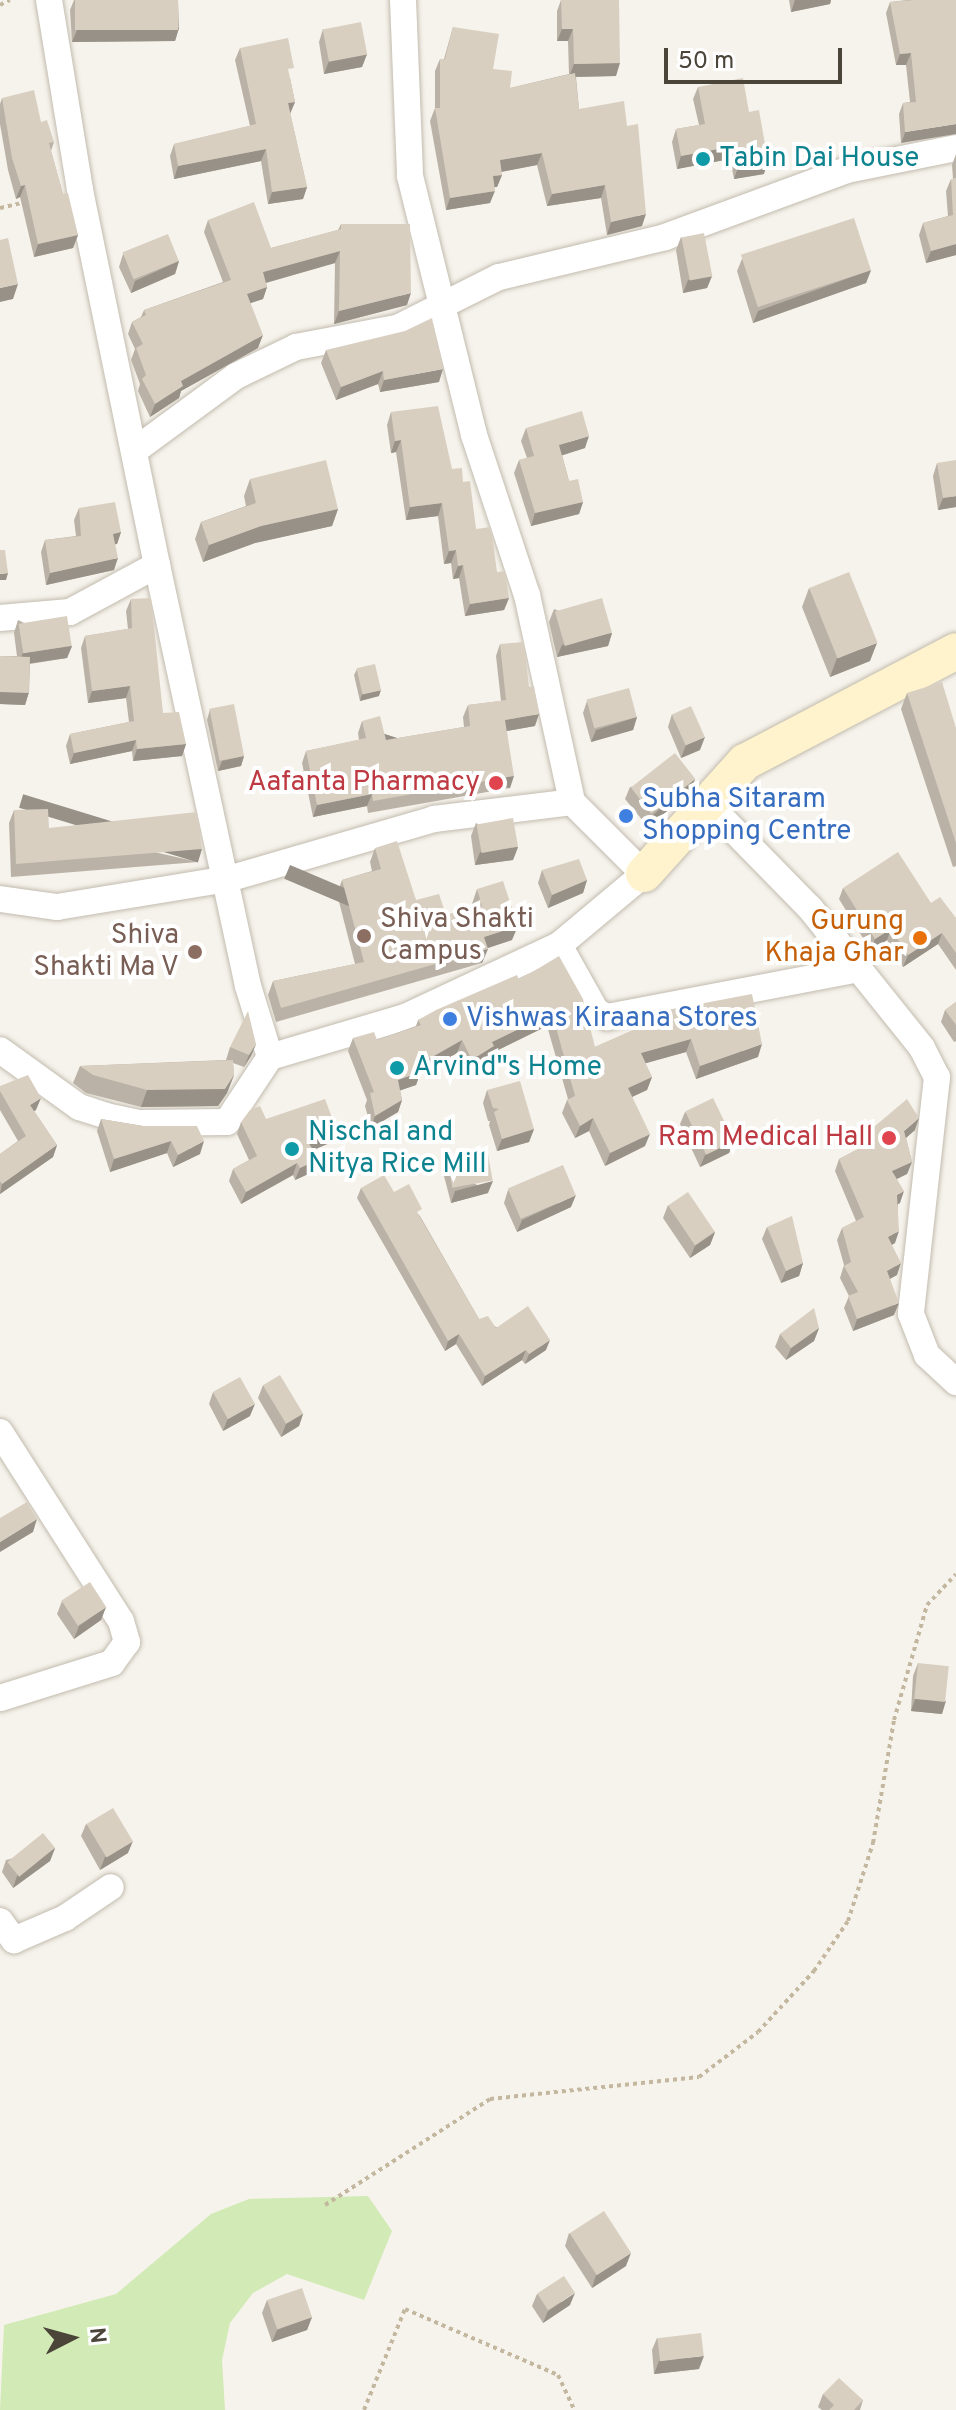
<!DOCTYPE html>
<style>
body{margin:0}
#map{position:relative;width:956px;height:2410px;overflow:hidden;background:#f6f3ec;font-family:Overpass,sans-serif}
div>[style]{position:absolute}
.green>*{inset:0;background:#d2eab5}
.path>*{height:4px;margin-top:-2px;transform-origin:0;background:repeating-linear-gradient(90deg,#c4b79f 0 4px,transparent 0 8px)}
.roads{filter:drop-shadow(0 0 2px #c2bbae) drop-shadow(0 0 2px #c2bbae)}
.street>*{height:26px;margin:-13px;padding:0 13px;transform-origin:13px;border-radius:13px;background:#fff}
.secondary>*{height:36px;margin:-18px;padding:0 18px;transform-origin:18px;border-radius:18px;background:#fff3cd}
.wall>*{inset:0;background:#bab2a6}
.shaded-wall>*{inset:0;background:#979187;transform-origin:0 0}
.building>*{inset:0;background:#d8cfc1;transform-origin:0 0}
.dots>*{width:22px;height:22px;translate:-50% -50%;box-sizing:border-box;border:4px solid #fff;border-radius:50%}
span{translate:-50% -50%;white-space:nowrap;text-align:center;line-height:1.15;-webkit-text-stroke:8px #fff;paint-order:stroke}
.culture-label{font-size:28px;color:#0d838f}
.left{translate:0 -50%;text-align:left}
.health-label{font-size:28px;color:#be3a42}
.right{translate:-100% -50%;text-align:right}
.shop-label{font-size:28px;color:#366cbe}
.education-label{font-size:28px;color:#785e54}
.food-label{font-size:28px;color:#c56008}
.north{position:absolute;left:32px;top:2298px;width:80px;height:80px;-webkit-text-stroke:6px #fff;paint-order:stroke;rotate:84deg;font-size:22px;font-weight:700;line-height:32px;text-align:center;color:#4b4439}
.north::after{content:'';display:block;margin:auto;width:28px;height:36px;background:#4b4439;clip-path:polygon(50% 0,100% 100%,50% 72%,0 100%)}
.scale{position:absolute;left:664px;top:48px;width:178px;height:36px;box-sizing:border-box;border:4px solid #4b4439;border-top:0;padding-left:10px;font-size:24px;line-height:28px;white-space:nowrap;color:#4b4439;-webkit-text-stroke:6px #fff;paint-order:stroke}
</style>
<div id="map">
<div class="green">
<i style="clip-path:polygon(368px 2196px,392px 2231px,364px 2300px,287px 2274px,253px 2293px,230px 2323px,222px 2360px,225px 2410px,0 2410px,4px 2325px,116px 2294px,211px 2214px,249px 2199px)"></i>
</div>
<div class="path">
<i style="left:0;top:5px;width:11px;rotate:-27deg"></i>
<i style="left:0;top:208px;width:26px;rotate:-13deg"></i>
<i style="left:325px;top:2205px;width:196px;rotate:-32.7deg"></i>
<i style="left:490px;top:2099px;width:210px;rotate:-6deg"></i>
<i style="left:699px;top:2077px;width:74px;rotate:-37.3deg"></i>
<i style="left:758px;top:2032px;width:83px;rotate:-47.4deg"></i>
<i style="left:814px;top:1971px;width:60px;rotate:-55.8deg"></i>
<i style="left:848px;top:1921px;width:82px;rotate:-72.2deg"></i>
<i style="left:873px;top:1843px;width:125px;rotate:-80.3deg"></i>
<i style="left:894px;top:1720px;width:120px;rotate:-74deg"></i>
<i style="left:927px;top:1605px;width:42px;rotate:-46.9deg"></i>
<i style="left:364px;top:2410px;width:109px;rotate:-67.9deg"></i>
<i style="left:405px;top:2309px;width:167px;rotate:23.3deg"></i>
<i style="left:558px;top:2375px;width:38px;rotate:65deg"></i>
</div>
<div class="roads">
<div class="street">
<i style="left:49px;top:0;width:193px;rotate:80.7deg"></i>
<i style="left:80px;top:190px;width:383px;rotate:78.4deg"></i>
<i style="left:157px;top:565px;width:431px;rotate:77.8deg"></i>
<i style="left:248px;top:986px;width:74px;rotate:72.8deg"></i>
<i style="left:403px;top:0;width:176px;rotate:87.7deg"></i>
<i style="left:410px;top:176px;width:267px;rotate:76.1deg"></i>
<i style="left:474px;top:435px;width:169px;rotate:71.7deg"></i>
<i style="left:527px;top:595px;width:212px;rotate:77.7deg"></i>
<i style="left:134px;top:451px;width:127px;rotate:-36.3deg"></i>
<i style="left:236px;top:376px;width:67px;rotate:-25.8deg"></i>
<i style="left:296px;top:347px;width:103px;rotate:-10.7deg"></i>
<i style="left:397px;top:328px;width:114px;rotate:-26.6deg"></i>
<i style="left:499px;top:277px;width:171px;rotate:-13.5deg"></i>
<i style="left:665px;top:237px;width:194px;rotate:-20.2deg"></i>
<i style="left:847px;top:170px;width:111px;rotate:-11.4deg"></i>
<i style="left:0;top:618px;width:70px;rotate:-4.9deg"></i>
<i style="left:70px;top:612px;width:99px;rotate:-28.4deg"></i>
<i style="left:708px;top:804px;width:146px;rotate:45.6deg"></i>
<i style="left:810px;top:908px;width:179px;rotate:51.3deg"></i>
<i style="left:922px;top:1048px;width:33px;rotate:63deg"></i>
<i style="left:937px;top:1077px;width:238px;rotate:96.3deg"></i>
<i style="left:911px;top:1314px;width:44px;rotate:68.7deg"></i>
<i style="left:927px;top:1355px;width:40px;rotate:43deg"></i>
<i style="left:0;top:899px;width:58px;rotate:8deg"></i>
<i style="left:57px;top:907px;width:173px;rotate:-9.3deg"></i>
<i style="left:228px;top:879px;width:215px;rotate:-16.2deg"></i>
<i style="left:434px;top:819px;width:139px;rotate:-7deg"></i>
<i style="left:572px;top:802px;width:102px;rotate:45deg"></i>
<i style="left:644px;top:874px;width:111px;rotate:140.1deg"></i>
<i style="left:559px;top:945px;width:170px;rotate:154.9deg"></i>
<i style="left:405px;top:1017px;width:141px;rotate:163.5deg"></i>
<i style="left:270px;top:1057px;width:78px;rotate:123.5deg"></i>
<i style="left:227px;top:1122px;width:88px;rotate:179.3deg"></i>
<i style="left:139px;top:1123px;width:33px;rotate:-168deg"></i>
<i style="left:107px;top:1116px;width:29px;rotate:-162deg"></i>
<i style="left:79px;top:1107px;width:97px;rotate:-144.2deg"></i>
<i style="left:559px;top:945px;width:76px;rotate:60.7deg"></i>
<i style="left:596px;top:1011px;width:13px;rotate:29deg"></i>
<i style="left:607px;top:1017px;width:257px;rotate:-10.8deg"></i>
<i style="left:0;top:1432px;width:224px;rotate:57.4deg"></i>
<i style="left:121px;top:1621px;width:22px;rotate:74deg"></i>
<i style="left:127px;top:1642px;width:26px;rotate:126deg"></i>
<i style="left:112px;top:1663px;width:117px;rotate:162.6deg"></i>
<i style="left:0;top:1921px;width:24px;rotate:54deg"></i>
<i style="left:14px;top:1940px;width:56px;rotate:-23.3deg"></i>
<i style="left:65px;top:1918px;width:55px;rotate:-34deg"></i>
</div>
<div class="secondary">
<i style="left:644px;top:874px;width:151px;rotate:-48deg"></i>
<i style="left:745px;top:762px;width:238px;rotate:-27.7deg"></i>
</div>
</div>
<div class="wall">
<i style="clip-path:polygon(74px 0,178px 0,179px 28px,175px 41px,72px 42px,70px 10px)"></i>
<i style="clip-path:polygon(561px 0,619px 0,616px 76px,576px 77px,579px 109px,642px 226px,607px 235px,601px 198px,547px 206px,537px 165px,501px 172px,502px 175px,497px 187px,494px 187px,490px 203px,446px 210px,430px 121px,435px 108px,435px 71px,440px 59px,444px 59px,453px 27px,510px 88px,569px 74px,568px 41px,557px 41px,557px 11px)"></i>
<i style="clip-path:polygon(789px 0,831px 0,830px 4px,791px 12px)"></i>
<i style="clip-path:polygon(907px 0,956px 0,901px 143px,899px 114px,903px 103px,910px 102px,906px 65px,896px 65px,886px 13px,890px 2px)"></i>
<i style="clip-path:polygon(323px 29px,367px 54px,362px 67px,324px 74px,319px 42px)"></i>
<i style="clip-path:polygon(240px 48px,290px 78px,295px 102px,290px 113px,307px 187px,303px 199px,268px 204px,261px 161px,174px 179px,170px 156px,174px 144px,250px 126px,235px 60px)"></i>
<i style="clip-path:polygon(698px 87px,749px 112px,764px 174px,734px 179px,730px 159px,677px 169px,672px 142px,676px 129px,699px 125px,693px 99px)"></i>
<i style="clip-path:polygon(2px 98px,41px 122px,54px 142px,51px 151px,63px 194px,78px 235px,73px 248px,34px 257px,20px 197px,16px 199px,8px 170px,0 124px,0 104px)"></i>
<i style="clip-path:polygon(956px 154px,956px 255px,926px 263px,919px 235px,923px 223px,948px 216px,946px 191px,951px 179px,953px 179px,952px 165px)"></i>
<i style="clip-path:polygon(208px 220px,271px 248px,338px 230px,341px 224px,407px 305px,334px 324px,335px 263px,266px 283px,267px 287px,263px 299px,250px 303px,258px 348px,181px 391px,179px 398px,150px 417px,138px 391px,140px 384px,131px 360px,135px 349px,128px 334px,132px 322px,141px 317px,144px 310px,223px 282px,204px 232px)"></i>
<i style="clip-path:polygon(681px 237px,712px 276px,707px 288px,683px 293px,676px 250px)"></i>
<i style="clip-path:polygon(123px 254px,179px 261px,175px 274px,131px 293px,119px 267px)"></i>
<i style="clip-path:polygon(742px 259px,871px 270px,866px 283px,753px 323px,737px 271px)"></i>
<i style="clip-path:polygon(326px 350px,439px 382px,380px 392px,378px 384px,336px 400px,321px 363px)"></i>
<i style="clip-path:polygon(391px 412px,452px 469px,463px 482px,476px 529px,509px 598px,504px 610px,465px 616px,459px 578px,453px 579px,451px 563px,444px 564px,438px 516px,406px 520px,396px 452px,391px 453px,387px 425px)"></i>
<i style="clip-path:polygon(526px 428px,585px 448px,562px 455px,569px 481px,583px 502px,579px 514px,531px 526px,514px 473px,519px 460px,527px 458px,521px 441px)"></i>
<i style="clip-path:polygon(937px 463px,956px 507px,938px 510px,933px 476px)"></i>
<i style="clip-path:polygon(250px 479px,338px 509px,332px 526px,255px 543px,203px 562px,195px 539px,201px 522px,246px 506px,244px 496px)"></i>
<i style="clip-path:polygon(79px 508px,121px 532px,117px 544px,115px 544px,114px 570px,46px 585px,41px 552px,45px 540px,76px 536px,74px 520px)"></i>
<i style="clip-path:polygon(809px 588px,870px 661px,830px 677px,802px 607px)"></i>
<i style="clip-path:polygon(131px 599px,163px 713px,186px 744px,182px 756px,133px 761px,132px 751px,70px 764px,66px 746px,70px 734px,129px 722px,126px 698px,88px 703px,81px 648px,85px 636px,128px 629px,126px 611px)"></i>
<i style="clip-path:polygon(554px 609px,612px 633px,608px 646px,557px 657px,549px 622px)"></i>
<i style="clip-path:polygon(18px 620px,72px 646px,67px 658px,30px 664px,29px 692px,25px 705px,0 704px,0 656px,17px 656px,14px 633px)"></i>
<i style="clip-path:polygon(500px 644px,529px 687px,535px 726px,507px 731px,510px 788px,368px 813px,367px 806px,313px 817px,302px 763px,306px 751px,359px 740px,358px 733px,362px 721px,386px 740px,464px 727px,463px 717px,468px 705px,501px 701px,496px 656px)"></i>
<i style="clip-path:polygon(357px 669px,379px 696px,360px 701px,354px 675px)"></i>
<i style="clip-path:polygon(907px 693px,956px 728px,956px 866px,953px 867px,901px 709px)"></i>
<i style="clip-path:polygon(587px 701px,637px 717px,633px 730px,591px 742px,583px 713px)"></i>
<i style="clip-path:polygon(210px 709px,244px 756px,241px 766px,218px 771px,207px 720px)"></i>
<i style="clip-path:polygon(672px 714px,700px 750px,681px 758px,668px 727px)"></i>
<i style="clip-path:polygon(695px 779px,690px 792px,648px 827px,625px 799px,630px 787px)"></i>
<i style="clip-path:polygon(14px 810px,49px 828px,198px 862px,11px 877px,9px 823px)"></i>
<i style="clip-path:polygon(476px 823px,518px 847px,513px 860px,475px 865px,471px 836px)"></i>
<i style="clip-path:polygon(375px 848px,416px 900px,446px 915px,473px 908px,472px 904px,477px 889px,512px 940px,487px 948px,482px 963px,276px 1022px,268px 995px,273px 981px,355px 964px,337px 894px,342px 880px,372px 871px,370px 862px)"></i>
<i style="clip-path:polygon(542px 870px,587px 880px,583px 893px,548px 908px,538px 883px)"></i>
<i style="clip-path:polygon(843px 888px,931px 903px,956px 918px,956px 970px,938px 944px,903px 967px,887px 940px,871px 951px,839px 899px)"></i>
<i style="clip-path:polygon(519px 980px,595px 1047px,641px 1027px,646px 1014px,758px 1057px,696px 1079px,686px 1052px,645px 1063px,652px 1077px,647px 1090px,632px 1097px,645px 1146px,605px 1166px,589px 1131px,575px 1138px,562px 1113px,567px 1100px,568px 1099px,547px 1026px,492px 1053px,490px 1059px,473px 1068px,466px 1068px,457px 1053px,420px 1074px,416px 1085px,400px 1090px,402px 1100px,398px 1112px,371px 1128px,365px 1106px,367px 1100px,348px 1051px,353px 1038px,377px 1040px,416px 1026px,418px 1020px)"></i>
<i style="clip-path:polygon(956px 1002px,956px 1041px,954px 1042px,941px 1022px,945px 1010px)"></i>
<i style="clip-path:polygon(256px 1044px,251px 1056px,244px 1067px,233px 1063px,234px 1075px,227px 1093px,218px 1106px,141px 1107px,86px 1093px,73px 1083px,80px 1066px,226px 1060px,230px 1047px)"></i>
<i style="clip-path:polygon(0 1086px,36px 1110px,34px 1111px,57px 1145px,53px 1157px,0 1194px,0 1154px,18px 1141px,0 1110px)"></i>
<i style="clip-path:polygon(487px 1090px,534px 1129px,529px 1142px,497px 1151px,489px 1125px,490px 1121px,488px 1121px,483px 1103px)"></i>
<i style="clip-path:polygon(685px 1112px,734px 1141px,729px 1153px,700px 1167px,680px 1124px)"></i>
<i style="clip-path:polygon(101px 1119px,143px 1126px,200px 1154px,173px 1167px,167px 1153px,110px 1172px,97px 1131px)"></i>
<i style="clip-path:polygon(266px 1119px,332px 1142px,313px 1150px,315px 1171px,295px 1180px,293px 1175px,241px 1204px,229px 1181px,233px 1169px,249px 1160px,237px 1134px,241px 1122px)"></i>
<i style="clip-path:polygon(915px 1130px,906px 1138px,912px 1162px,907px 1174px,897px 1179px,900px 1203px,898px 1204px,895px 1243px,892px 1245px,897px 1275px,890px 1279px,894px 1315px,853px 1331px,844px 1308px,849px 1296px,840px 1278px,844px 1265px,837px 1240px,842px 1228px,856px 1221px,835px 1171px,839px 1159px,864px 1146px,864px 1144px,868px 1132px)"></i>
<i style="clip-path:polygon(448px 1164px,488px 1193px,451px 1203px,444px 1176px)"></i>
<i style="clip-path:polygon(361px 1188px,394px 1192px,420px 1216px,479px 1319px,546px 1350px,525px 1364px,522px 1360px,482px 1386px,456px 1344px,445px 1351px,357px 1198px)"></i>
<i style="clip-path:polygon(508px 1190px,571px 1207px,517px 1232px,504px 1203px)"></i>
<i style="clip-path:polygon(668px 1205px,715px 1232px,710px 1245px,690px 1258px,663px 1218px)"></i>
<i style="clip-path:polygon(767px 1227px,803px 1263px,799px 1276px,781px 1283px,762px 1239px)"></i>
<i style="clip-path:polygon(819px 1328px,814px 1341px,786px 1360px,775px 1347px,780px 1334px)"></i>
<i style="clip-path:polygon(263px 1385px,303px 1414px,299px 1426px,281px 1437px,258px 1398px)"></i>
<i style="clip-path:polygon(213px 1392px,250px 1416px,223px 1431px,209px 1404px)"></i>
<i style="clip-path:polygon(62px 1601px,106px 1607px,101px 1620px,74px 1639px,57px 1614px)"></i>
<i style="clip-path:polygon(918px 1663px,942px 1714px,911px 1711px,913px 1676px)"></i>
<i style="clip-path:polygon(86px 1824px,128px 1853px,100px 1870px,81px 1836px)"></i>
<i style="clip-path:polygon(55px 1848px,50px 1861px,13px 1888px,2px 1872px,6px 1860px)"></i>
<i style="clip-path:polygon(569px 2233px,626px 2266px,592px 2288px,565px 2246px)"></i>
<i style="clip-path:polygon(537px 2294px,570px 2305px,543px 2323px,532px 2306px)"></i>
<i style="clip-path:polygon(267px 2300px,312px 2317px,307px 2330px,272px 2342px,262px 2313px)"></i>
<i style="clip-path:polygon(657px 2338px,699px 2369px,654px 2374px,652px 2350px)"></i>
<i style="clip-path:polygon(823px 2394px,863px 2400px,860px 2410px,822px 2410px,818px 2407px)"></i>
</div>
<div class="shaded-wall">
<i style="clip-path:polygon(795px 0,831px 0,830px 4px,791px 12px)"></i>
<i style="clip-path:polygon(179px 28px,175px 41px,72px 42px,77px 30px)"></i>
<i style="clip-path:polygon(562px 29px,573px 29px,568px 41px,557px 41px)"></i>
<i style="clip-path:polygon(911px 53px,906px 65px,896px 65px,900px 54px)"></i>
<i style="clip-path:polygon(367px 54px,362px 67px,324px 74px,329px 61px)"></i>
<i style="clip-path:polygon(620px 63px,616px 76px,569px 77px,574px 64px)"></i>
<i style="clip-path:polygon(295px 102px,290px 114px,288px 103px)"></i>
<i style="clip-path:polygon(956px 124px,956px 134px,901px 143px,905px 132px)"></i>
<i style="clip-path:polygon(734px 146px,730px 159px,677px 169px,681px 156px)"></i>
<i style="clip-path:polygon(266px 149px,261px 161px,174px 179px,178px 166px)"></i>
<i style="clip-path:polygon(542px 153px,537px 165px,495px 173px,500px 160px)"></i>
<i style="clip-path:polygon(768px 161px,764px 174px,734px 179px,738px 167px)"></i>
<i style="clip-path:polygon(502px 175px,497px 187px,488px 188px,493px 176px)"></i>
<i style="clip-path:polygon(25px 185px,20px 197px,16px 199px,21px 186px)"></i>
<i style="clip-path:polygon(605px 185px,601px 198px,547px 206px,552px 194px)"></i>
<i style="clip-path:polygon(307px 187px,303px 199px,268px 204px,272px 192px)"></i>
<i style="clip-path:polygon(495px 191px,490px 203px,446px 210px,450px 198px)"></i>
<i style="clip-path:polygon(646px 214px,642px 226px,607px 235px,611px 222px)"></i>
<i style="clip-path:polygon(78px 235px,73px 248px,34px 257px,38px 244px)"></i>
<i style="clip-path:polygon(956px 244px,956px 255px,926px 263px,931px 251px)"></i>
<i style="clip-path:polygon(340px 251px,335px 263px,258px 285px,263px 272px)"></i>
<i style="clip-path:polygon(179px 261px,175px 274px,131px 293px,135px 281px)"></i>
<i style="clip-path:polygon(871px 270px,866px 283px,753px 323px,758px 311px)"></i>
<i style="clip-path:polygon(712px 276px,707px 288px,683px 293px,688px 280px)"></i>
<i style="clip-path:polygon(18px 284px,13px 299px,0 302px,0 288px)"></i>
<i style="clip-path:polygon(267px 287px,263px 299px,242px 306px,247px 294px)"></i>
<i style="clip-path:polygon(411px 293px,407px 305px,334px 324px,339px 311px)"></i>
<i style="clip-path:polygon(263px 335px,258px 348px,181px 391px,179px 398px,150px 417px,155px 404px,181px 381px)"></i>
<i style="clip-path:polygon(443px 369px,439px 382px,380px 392px,384px 380px)"></i>
<i style="clip-path:polygon(383px 371px,378px 384px,336px 400px,341px 387px)"></i>
<i style="clip-path:polygon(589px 436px,585px 448px,554px 458px,559px 445px)"></i>
<i style="clip-path:polygon(401px 440px,396px 452px,391px 453px,395px 441px)"></i>
<i style="clip-path:polygon(956px 496px,956px 507px,938px 510px,943px 498px)"></i>
<i style="clip-path:polygon(583px 502px,579px 514px,531px 526px,535px 513px)"></i>
<i style="clip-path:polygon(442px 503px,438px 516px,406px 520px,410px 507px)"></i>
<i style="clip-path:polygon(338px 509px,332px 526px,255px 543px,203px 562px,209px 545px,261px 526px)"></i>
<i style="clip-path:polygon(121px 532px,117px 544px,108px 546px,113px 534px)"></i>
<i style="clip-path:polygon(456px 550px,451px 563px,444px 564px,449px 551px)"></i>
<i style="clip-path:polygon(118px 558px,114px 570px,46px 585px,50px 573px)"></i>
<i style="clip-path:polygon(463px 565px,459px 578px,453px 579px,458px 566px)"></i>
<i style="clip-path:polygon(8px 573px,6px 580px,0 580px,0 574px)"></i>
<i style="clip-path:polygon(509px 598px,504px 610px,465px 616px,470px 604px)"></i>
<i style="clip-path:polygon(612px 633px,608px 646px,557px 657px,562px 645px)"></i>
<i style="clip-path:polygon(877px 643px,870px 661px,830px 677px,837px 658px)"></i>
<i style="clip-path:polygon(72px 646px,67px 658px,18px 665px,23px 653px)"></i>
<i style="clip-path:polygon(130px 686px,126px 698px,88px 703px,92px 691px)"></i>
<i style="clip-path:polygon(381px 690px,379px 696px,360px 701px,362px 694px)"></i>
<i style="clip-path:polygon(0 692px,29px 692px,25px 705px,0 704px)"></i>
<i style="clip-path:polygon(539px 714px,535px 726px,501px 732px,505px 720px)"></i>
<i style="clip-path:polygon(637px 717px,633px 730px,591px 742px,596px 730px)"></i>
<i style="clip-path:polygon(705px 737px,700px 750px,681px 758px,686px 745px)"></i>
<i style="clip-path:polygon(136px 740px,132px 751px,70px 764px,74px 753px)"></i>
<i style="clip-path:polygon(186px 744px,182px 756px,133px 761px,137px 749px)"></i>
<i style="clip-path:polygon(244px 756px,241px 766px,218px 771px,222px 761px)"></i>
<i style="left:514px;top:776px;width:13px;height:143px;rotate:108deg"></i>
<i style="clip-path:polygon(695px 779px,690px 792px,648px 827px,653px 815px)"></i>
<i style="clip-path:polygon(372px 794px,367px 806px,313px 817px,317px 805px)"></i>
<i style="clip-path:polygon(518px 847px,513px 860px,475px 865px,480px 852px)"></i>
<i style="left:202px;top:849px;width:14px;height:187px;rotate:107deg"></i>
<i style="clip-path:polygon(587px 880px,583px 893px,548px 908px,552px 895px)"></i>
<i style="clip-path:polygon(518px 926px,512px 940px,479px 951px,484px 937px)"></i>
<i style="clip-path:polygon(891px 929px,887px 940px,871px 951px,875px 939px)"></i>
<i style="clip-path:polygon(942px 933px,938px 944px,903px 967px,908px 955px)"></i>
<i style="left:488px;top:949px;width:15px;height:215px;rotate:113deg"></i>
<i style="clip-path:polygon(552px 1013px,547px 1026px,492px 1053px,490px 1059px,473px 1068px,466px 1068px,470px 1056px,492px 1042px)"></i>
<i style="clip-path:polygon(691px 1039px,686px 1052px,636px 1066px,641px 1053px)"></i>
<i style="clip-path:polygon(462px 1040px,457px 1053px,420px 1074px,416px 1085px,393px 1093px,398px 1080px,418px 1065px)"></i>
<i style="clip-path:polygon(256px 1044px,251px 1056px,244px 1067px,249px 1055px)"></i>
<i style="clip-path:polygon(762px 1044px,758px 1057px,696px 1079px,700px 1066px)"></i>
<i style="clip-path:polygon(234px 1075px,227px 1093px,218px 1106px,141px 1107px,147px 1090px)"></i>
<i style="clip-path:polygon(652px 1077px,647px 1090px,623px 1101px,628px 1088px)"></i>
<i style="clip-path:polygon(41px 1098px,36px 1110px,25px 1117px,30px 1105px)"></i>
<i style="clip-path:polygon(402px 1100px,398px 1112px,371px 1128px,375px 1116px)"></i>
<i style="clip-path:polygon(593px 1118px,589px 1131px,575px 1138px,580px 1126px)"></i>
<i style="clip-path:polygon(919px 1118px,915px 1130px,899px 1144px,904px 1131px)"></i>
<i style="clip-path:polygon(534px 1129px,529px 1142px,497px 1151px,502px 1139px)"></i>
<i style="clip-path:polygon(337px 1131px,332px 1142px,304px 1154px,308px 1142px)"></i>
<i style="clip-path:polygon(650px 1134px,645px 1146px,605px 1166px,610px 1153px)"></i>
<i style="clip-path:polygon(171px 1141px,167px 1153px,110px 1172px,114px 1159px)"></i>
<i style="clip-path:polygon(204px 1141px,200px 1154px,173px 1167px,178px 1155px)"></i>
<i style="clip-path:polygon(734px 1141px,729px 1153px,700px 1167px,705px 1155px)"></i>
<i style="clip-path:polygon(57px 1145px,53px 1157px,0 1194px,2px 1184px)"></i>
<i style="clip-path:polygon(319px 1159px,315px 1171px,295px 1180px,300px 1168px)"></i>
<i style="clip-path:polygon(912px 1162px,907px 1174px,888px 1183px,892px 1171px)"></i>
<i style="clip-path:polygon(297px 1163px,293px 1175px,241px 1204px,246px 1192px)"></i>
<i style="clip-path:polygon(493px 1181px,488px 1193px,451px 1203px,455px 1191px)"></i>
<i style="clip-path:polygon(904px 1191px,900px 1203px,893px 1207px,897px 1195px)"></i>
<i style="clip-path:polygon(576px 1195px,571px 1207px,517px 1232px,522px 1220px)"></i>
<i style="clip-path:polygon(899px 1231px,895px 1243px,883px 1249px,888px 1237px)"></i>
<i style="clip-path:polygon(715px 1232px,710px 1245px,690px 1258px,695px 1246px)"></i>
<i style="clip-path:polygon(803px 1263px,799px 1276px,781px 1283px,786px 1271px)"></i>
<i style="clip-path:polygon(901px 1263px,897px 1275px,882px 1283px,887px 1271px)"></i>
<i style="clip-path:polygon(899px 1303px,894px 1315px,853px 1331px,857px 1319px)"></i>
<i style="clip-path:polygon(819px 1328px,814px 1341px,786px 1360px,791px 1348px)"></i>
<i style="clip-path:polygon(459px 1334px,456px 1344px,445px 1351px,448px 1341px)"></i>
<i style="clip-path:polygon(550px 1340px,546px 1350px,525px 1364px,529px 1354px)"></i>
<i style="clip-path:polygon(526px 1350px,522px 1360px,482px 1386px,485px 1376px)"></i>
<i style="clip-path:polygon(255px 1404px,250px 1416px,223px 1431px,228px 1418px)"></i>
<i style="clip-path:polygon(303px 1414px,299px 1426px,281px 1437px,286px 1424px)"></i>
<i style="clip-path:polygon(37px 1519px,33px 1532px,0 1552px,0 1542px)"></i>
<i style="clip-path:polygon(106px 1607px,101px 1620px,74px 1639px,79px 1626px)"></i>
<i style="clip-path:polygon(915px 1699px,946px 1701px,942px 1714px,911px 1711px)"></i>
<i style="clip-path:polygon(133px 1841px,128px 1853px,100px 1870px,105px 1857px)"></i>
<i style="clip-path:polygon(55px 1848px,50px 1861px,13px 1888px,17px 1876px)"></i>
<i style="clip-path:polygon(631px 2253px,626px 2266px,592px 2288px,596px 2275px)"></i>
<i style="clip-path:polygon(575px 2293px,570px 2305px,543px 2323px,548px 2311px)"></i>
<i style="clip-path:polygon(312px 2317px,307px 2330px,272px 2342px,277px 2330px)"></i>
<i style="clip-path:polygon(704px 2356px,699px 2369px,654px 2374px,659px 2361px)"></i>
</div>
<div class="building">
<i style="left:75px;top:0;width:103px;height:30px"></i>
<i style="clip-path:polygon(561px 0,619px 0,620px 63px,574px 64px,573px 29px,562px 29px)"></i>
<i style="clip-path:polygon(914px 0,956px 0,956px 124px,905px 132px,903px 103px,916px 102px,911px 53px,900px 54px,890px 2px)"></i>
<i style="left:361px;top:22px;width:33px;height:39px;rotate:79deg"></i>
<i style="clip-path:polygon(453px 27px,499px 34px,493px 69px,512px 71px,510px 88px,575px 73px,579px 109px,624px 101px,627px 126px,638px 124px,646px 214px,611px 222px,605px 185px,552px 194px,542px 153px,500px 160px,502px 175px,493px 176px,495px 191px,450px 198px,435px 108px,440px 108px,440px 59px,445px 59px)"></i>
<i style="clip-path:polygon(288px 38px,294px 68px,288px 69px,295px 102px,288px 103px,307px 187px,272px 192px,266px 149px,178px 166px,174px 144px,256px 124px,240px 48px)"></i>
<i style="clip-path:polygon(743px 78px,749px 112px,759px 110px,768px 161px,738px 167px,734px 146px,681px 156px,676px 129px,705px 124px,698px 87px)"></i>
<i style="clip-path:polygon(34px 90px,41px 122px,47px 120px,54px 142px,49px 143px,63px 194px,68px 193px,78px 235px,38px 244px,25px 185px,21px 186px,12px 158px,2px 98px)"></i>
<i style="clip-path:polygon(956px 178px,956px 244px,931px 251px,923px 223px,953px 215px,951px 179px)"></i>
<i style="clip-path:polygon(254px 202px,271px 248px,341px 229px,341px 224px,410px 224px,411px 293px,339px 311px,340px 251px,263px 272px,267px 287px,247px 294px,263px 335px,181px 381px,183px 386px,155px 404px,142px 379px,146px 375px,136px 348px,143px 344px,132px 322px,146px 315px,144px 310px,231px 280px,208px 220px)"></i>
<i style="left:854px;top:218px;width:55px;height:119px;rotate:72deg"></i>
<i style="left:704px;top:233px;width:44px;height:23px;rotate:79deg"></i>
<i style="left:168px;top:234px;width:29px;height:49px;rotate:68deg"></i>
<i style="clip-path:polygon(8px 238px,18px 284px,0 288px,0 240px)"></i>
<i style="clip-path:polygon(432px 318px,443px 369px,384px 380px,383px 371px,341px 387px,326px 350px,405px 331px)"></i>
<i style="clip-path:polygon(438px 406px,452px 469px,462px 468px,463px 482px,470px 481px,476px 529px,491px 527px,497px 572px,505px 571px,509px 598px,470px 604px,463px 565px,458px 566px,456px 550px,449px 551px,442px 503px,410px 507px,401px 440px,395px 441px,391px 412px)"></i>
<i style="clip-path:polygon(582px 411px,589px 436px,559px 445px,569px 481px,578px 479px,583px 502px,535px 513px,519px 460px,534px 456px,526px 428px)"></i>
<i style="clip-path:polygon(326px 460px,338px 509px,261px 526px,209px 545px,201px 522px,256px 503px,250px 479px)"></i>
<i style="clip-path:polygon(956px 460px,956px 496px,943px 498px,937px 463px)"></i>
<i style="clip-path:polygon(115px 502px,121px 532px,113px 534px,118px 558px,50px 573px,45px 540px,81px 536px,79px 508px)"></i>
<i style="clip-path:polygon(0 550px,5px 550px,8px 573px,0 574px)"></i>
<i style="left:849px;top:572px;width:76px;height:43px;rotate:68deg"></i>
<i style="clip-path:polygon(151px 598px,163px 713px,179px 712px,186px 744px,137px 749px,136px 740px,74px 753px,70px 734px,134px 721px,130px 686px,92px 691px,85px 636px,132px 628px,131px 599px)"></i>
<i style="left:602px;top:598px;width:36px;height:49px;rotate:74deg"></i>
<i style="left:67px;top:616px;width:30px;height:49px;rotate:81deg"></i>
<i style="clip-path:polygon(524px 642px,529px 687px,534px 686px,539px 714px,505px 720px,514px 776px,373px 801px,372px 794px,317px 805px,306px 751px,366px 738px,362px 721px,380px 716px,386px 740px,470px 726px,468px 705px,506px 700px,500px 644px)"></i>
<i style="left:0;top:656px;width:30px;height:36px;rotate:2deg"></i>
<i style="left:375px;top:664px;width:27px;height:19px;rotate:77deg"></i>
<i style="clip-path:polygon(942px 682px,956px 728px,956px 843px,907px 693px)"></i>
<i style="left:629px;top:688px;width:30px;height:44px;rotate:75deg"></i>
<i style="left:234px;top:704px;width:53px;height:25px;rotate:79deg"></i>
<i style="left:691px;top:706px;width:34px;height:21px;rotate:66deg"></i>
<i style="left:675px;top:753px;width:33px;height:56px;rotate:52deg"></i>
<i style="clip-path:polygon(48px 809px,49px 828px,197px 812px,202px 849px,16px 864px,14px 810px)"></i>
<i style="left:513px;top:818px;width:29px;height:37px;rotate:80deg"></i>
<i style="clip-path:polygon(397px 841px,416px 900px,439px 894px,446px 915px,482px 906px,477px 889px,503px 881px,518px 926px,484px 937px,488px 949px,281px 1008px,273px 981px,364px 962px,342px 880px,381px 869px,375px 848px)"></i>
<i style="clip-path:polygon(898px 852px,931px 903px,940px 897px,956px 918px,956px 953px,942px 933px,908px 955px,891px 929px,875px 939px,843px 888px)"></i>
<i style="clip-path:polygon(579px 859px,587px 880px,552px 895px,542px 870px)"></i>
<i style="clip-path:polygon(559px 956px,583px 999px,595px 1047px,648px 1023px,646px 1014px,752px 994px,762px 1044px,700px 1066px,691px 1039px,641px 1053px,652px 1077px,628px 1088px,650px 1134px,610px 1153px,593px 1118px,580px 1126px,567px 1100px,575px 1096px,552px 1013px,492px 1042px,494px 1046px,478px 1056px,470px 1056px,462px 1040px,418px 1065px,421px 1072px,398px 1080px,402px 1100px,375px 1116px,370px 1093px,374px 1092px,353px 1038px,374px 1032px,377px 1040px,421px 1025px,418px 1020px,436px 1010px,517px 975px,519px 980px)"></i>
<i style="clip-path:polygon(956px 1002px,956px 1025px,945px 1010px)"></i>
<i style="clip-path:polygon(248px 1011px,256px 1044px,249px 1055px,230px 1047px)"></i>
<i style="clip-path:polygon(233px 1060px,234px 1075px,225px 1089px,147px 1090px,93px 1075px,80px 1066px)"></i>
<i style="clip-path:polygon(28px 1075px,41px 1098px,30px 1105px,57px 1145px,2px 1184px,0 1181px,0 1154px,26px 1136px,0 1091px,0 1086px)"></i>
<i style="clip-path:polygon(520px 1081px,534px 1129px,502px 1139px,494px 1112px,499px 1109px,493px 1108px,487px 1090px)"></i>
<i style="left:713px;top:1098px;width:48px;height:31px;rotate:64deg"></i>
<i style="clip-path:polygon(325px 1099px,337px 1131px,308px 1142px,319px 1159px,300px 1168px,297px 1163px,246px 1192px,233px 1169px,257px 1156px,241px 1122px,250px 1110px,260px 1106px,266px 1119px)"></i>
<i style="clip-path:polygon(907px 1099px,919px 1118px,904px 1131px,912px 1162px,892px 1171px,904px 1191px,897px 1195px,899px 1231px,888px 1237px,901px 1263px,887px 1271px,899px 1303px,857px 1319px,848px 1296px,858px 1292px,844px 1266px,851px 1262px,842px 1228px,864px 1217px,839px 1159px,872px 1142px,868px 1132px)"></i>
<i style="clip-path:polygon(101px 1119px,143px 1126px,197px 1126px,204px 1141px,178px 1155px,171px 1141px,114px 1159px)"></i>
<i style="left:488px;top:1154px;width:27px;height:41px;rotate:80deg"></i>
<i style="left:563px;top:1165px;width:33px;height:60px;rotate:67deg"></i>
<i style="clip-path:polygon(384px 1175px,394px 1192px,409px 1184px,422px 1209px,417px 1212px,479px 1319px,488px 1316px,496px 1328px,528px 1306px,550px 1340px,529px 1354px,526px 1350px,485px 1376px,459px 1334px,448px 1341px,361px 1188px)"></i>
<i style="left:688px;top:1192px;width:48px;height:24px;rotate:56deg"></i>
<i style="clip-path:polygon(792px 1216px,803px 1263px,786px 1271px,767px 1227px)"></i>
<i style="clip-path:polygon(814px 1308px,819px 1328px,791px 1348px,780px 1334px)"></i>
<i style="left:280px;top:1375px;width:45px;height:20px;rotate:59deg"></i>
<i style="left:240px;top:1377px;width:31px;height:31px;rotate:61deg"></i>
<i style="clip-path:polygon(27px 1502px,37px 1519px,0 1542px,0 1518px)"></i>
<i style="left:90px;top:1582px;width:30px;height:34px;rotate:57deg"></i>
<i style="left:918px;top:1663px;width:31px;height:36px;rotate:6deg"></i>
<i style="left:113px;top:1808px;width:39px;height:31px;rotate:59deg"></i>
<i style="left:43px;top:1833px;width:19px;height:46px;rotate:51deg"></i>
<i style="left:604px;top:2211px;width:50px;height:41px;rotate:57deg"></i>
<i style="left:564px;top:2276px;width:20px;height:32px;rotate:57deg"></i>
<i style="left:302px;top:2288px;width:31px;height:37px;rotate:71deg"></i>
<i style="left:701px;top:2333px;width:23px;height:44px;rotate:83deg"></i>
<i style="clip-path:polygon(839px 2378px,863px 2400px,854px 2410px,829px 2410px,834px 2405px,823px 2394px)"></i>
</div>
<div class="dots">
<i style="left:703px;top:159px;background:#0f9aa8"></i>
<i style="left:496px;top:783px;background:#e0444e"></i>
<i style="left:626px;top:816px;background:#3f7fe0"></i>
<i style="left:364px;top:936px;background:#8d6e63"></i>
<i style="left:920px;top:938px;background:#e8710a"></i>
<i style="left:195px;top:952px;background:#8d6e63"></i>
<i style="left:450px;top:1019px;background:#3f7fe0"></i>
<i style="left:397px;top:1068px;background:#0f9aa8"></i>
<i style="left:889px;top:1138px;background:#e0444e"></i>
<i style="left:292px;top:1149px;background:#0f9aa8"></i>
</div>
<div class="culture-label">
<span class="left" style="left:719px;top:159px">Tabin Dai House</span>
<span class="left" style="left:413px;top:1068px">Arvind"s Home</span>
<span class="left" style="left:308px;top:1149px">Nischal and<br>Nitya Rice Mill</span>
</div>
<div class="health-label">
<span class="right" style="left:480px;top:783px">Aafanta Pharmacy</span>
<span class="right" style="left:873px;top:1138px">Ram Medical Hall</span>
</div>
<div class="shop-label">
<span class="left" style="left:642px;top:816px">Subha Sitaram<br>Shopping Centre</span>
<span class="left" style="left:466px;top:1019px">Vishwas Kiraana Stores</span>
</div>
<div class="education-label">
<span class="left" style="left:380px;top:936px">Shiva Shakti<br>Campus</span>
<span class="right" style="left:179px;top:952px">Shiva<br>Shakti Ma V</span>
</div>
<div class="food-label">
<span class="right" style="left:904px;top:938px">Gurung<br>Khaja Ghar</span>
</div>
<div class="north">N</div>
<div class="scale">50 m</div>
</div>
